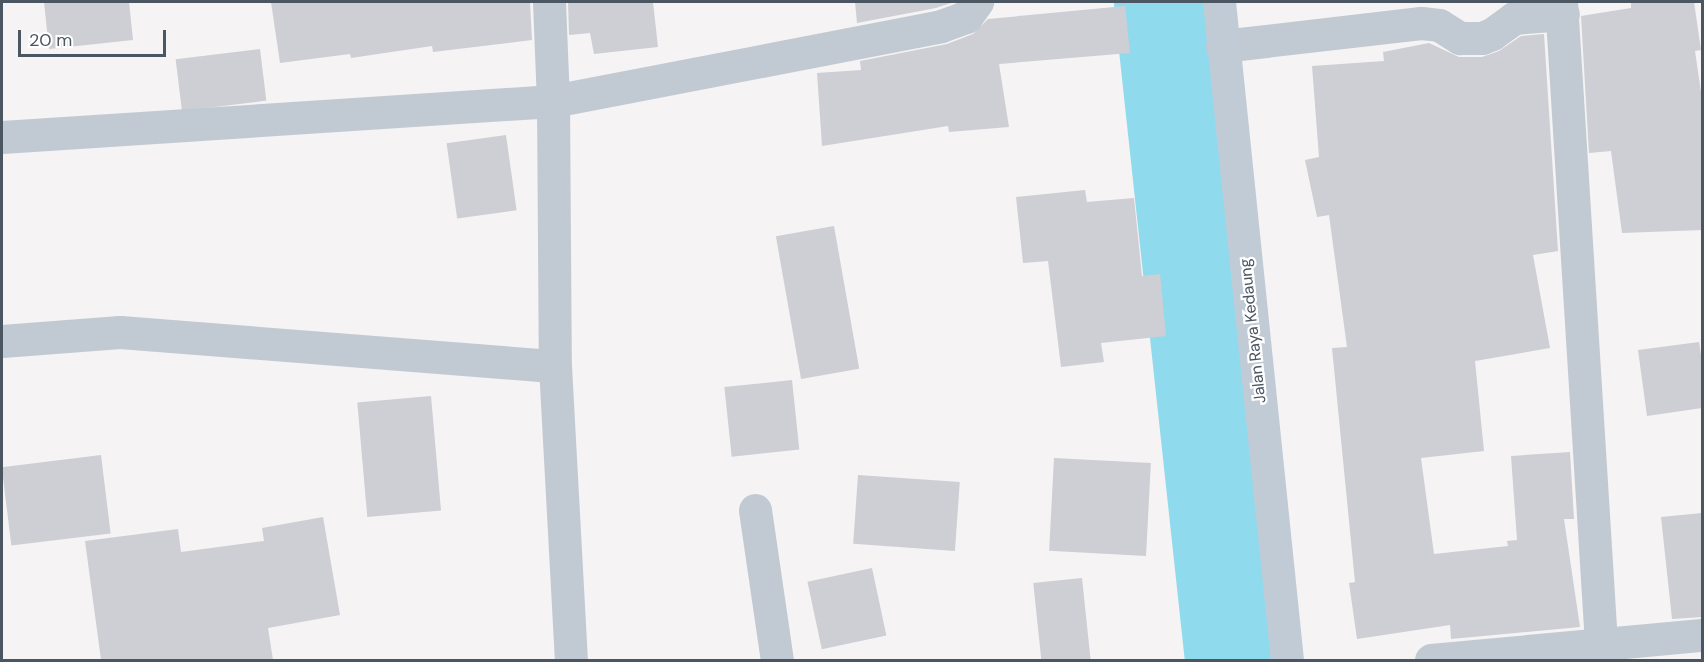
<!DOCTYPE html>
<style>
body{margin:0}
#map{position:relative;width:1704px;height:662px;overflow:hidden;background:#f5f3f3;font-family:"DM Sans",sans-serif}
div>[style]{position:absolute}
.river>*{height:90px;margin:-45px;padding:0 45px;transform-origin:45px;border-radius:45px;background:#90daee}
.building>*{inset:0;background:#cdcfd5;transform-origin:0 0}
.street>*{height:33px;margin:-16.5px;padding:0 16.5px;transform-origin:16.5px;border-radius:16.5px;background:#c1cad2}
.secondary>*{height:33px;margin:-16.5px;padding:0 16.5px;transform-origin:16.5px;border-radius:16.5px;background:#c1cbd6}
span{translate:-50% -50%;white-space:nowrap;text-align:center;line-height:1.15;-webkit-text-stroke:4.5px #fff;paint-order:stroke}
.street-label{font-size:16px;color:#4a5661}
.frame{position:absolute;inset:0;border:3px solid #4a5661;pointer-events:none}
.scale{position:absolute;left:18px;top:30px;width:148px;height:27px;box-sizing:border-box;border:3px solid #4a5661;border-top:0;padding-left:8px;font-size:18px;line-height:21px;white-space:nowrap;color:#4a5661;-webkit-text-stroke:4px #fff;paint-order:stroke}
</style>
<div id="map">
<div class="river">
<i style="left:1159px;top:2px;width:662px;rotate:83.84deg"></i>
</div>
<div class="building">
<i style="clip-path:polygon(44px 2px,129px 2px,133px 40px,49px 49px)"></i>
<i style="clip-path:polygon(271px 2px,530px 2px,532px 40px,433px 52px,432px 46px,351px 58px,350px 54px,280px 63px)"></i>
<i style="clip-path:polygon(568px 2px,653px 2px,658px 47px,594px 54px,590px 33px,569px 35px)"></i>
<i style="clip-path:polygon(855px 2px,954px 2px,936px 8px,857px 23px)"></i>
<i style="clip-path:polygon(1631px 2px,1694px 2px,1701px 50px,1695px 51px,1702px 99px,1702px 230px,1622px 233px,1611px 151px,1589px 153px,1581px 16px,1631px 8px)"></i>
<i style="clip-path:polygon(1125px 6px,1130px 53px,999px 64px,1009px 127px,949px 132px,948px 126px,822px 146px,817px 73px,861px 70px,860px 61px,947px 44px,973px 34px,988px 19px)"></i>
<i style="clip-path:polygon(1544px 34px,1558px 251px,1533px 255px,1550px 348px,1475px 361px,1484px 451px,1421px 458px,1434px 554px,1508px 546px,1507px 541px,1517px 540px,1511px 456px,1570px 452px,1574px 519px,1564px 519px,1580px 627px,1451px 639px,1450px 625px,1357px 639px,1349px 583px,1355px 582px,1332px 348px,1347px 347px,1329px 215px,1317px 217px,1305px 160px,1319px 157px,1312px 66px,1384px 61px,1383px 52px,1429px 43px,1459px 57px,1482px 57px,1499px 51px,1521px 36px)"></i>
<i style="left:260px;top:49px;width:52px;height:85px;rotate:83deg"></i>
<i style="left:506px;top:135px;width:76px;height:60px;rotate:82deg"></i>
<i style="clip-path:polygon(1085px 190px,1087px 202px,1134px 198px,1142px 276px,1160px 274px,1166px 336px,1101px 343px,1104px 362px,1061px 367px,1048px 261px,1023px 263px,1016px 197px)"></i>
<i style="left:834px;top:226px;width:145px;height:59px;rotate:80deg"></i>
<i style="clip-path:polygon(1699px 342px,1702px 362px,1702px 408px,1647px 416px,1638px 350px)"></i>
<i style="left:792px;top:380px;width:70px;height:68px;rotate:84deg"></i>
<i style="left:431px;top:396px;width:115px;height:74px;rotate:85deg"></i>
<i style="left:101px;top:455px;width:79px;height:100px;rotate:83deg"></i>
<i style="left:1054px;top:458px;width:97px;height:93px;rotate:3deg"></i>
<i style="left:858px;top:475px;width:102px;height:69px;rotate:4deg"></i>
<i style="clip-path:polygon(1702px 513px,1702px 617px,1672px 619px,1661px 517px)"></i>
<i style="clip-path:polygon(323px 517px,340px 615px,268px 628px,273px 660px,101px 660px,85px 541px,178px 529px,181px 552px,264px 541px,262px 528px)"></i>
<i style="left:872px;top:568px;width:69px;height:66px;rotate:78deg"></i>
<i style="left:1082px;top:578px;width:82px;height:49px;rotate:84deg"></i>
</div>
<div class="street">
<i style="left:549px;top:2px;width:99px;rotate:87.7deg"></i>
<i style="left:553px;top:101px;width:265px;rotate:89.6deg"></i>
<i style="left:555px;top:366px;width:294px;rotate:86.9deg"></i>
<i style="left:1561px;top:2px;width:659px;rotate:86.43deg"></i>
<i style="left:1222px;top:46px;width:200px;rotate:-6.6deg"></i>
<i style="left:1421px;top:23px;width:18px;rotate:6deg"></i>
<i style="left:1439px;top:25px;width:25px;rotate:32deg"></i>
<i style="left:1460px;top:38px;width:22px"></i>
<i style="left:1482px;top:38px;width:11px;rotate:-22deg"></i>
<i style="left:1492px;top:34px;width:27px;rotate:-36deg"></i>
<i style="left:1514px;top:18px;width:49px;rotate:-4.7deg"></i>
<i style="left:2px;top:137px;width:552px;rotate:-3.74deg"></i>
<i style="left:553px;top:101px;width:395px;rotate:-10.9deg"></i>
<i style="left:941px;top:26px;width:27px;rotate:-20deg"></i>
<i style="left:966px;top:17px;width:19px;rotate:-54deg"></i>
<i style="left:2px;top:341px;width:118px;rotate:-4.4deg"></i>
<i style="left:120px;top:332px;width:436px;rotate:4.5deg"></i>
<i style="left:755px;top:510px;width:152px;rotate:81.7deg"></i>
<i style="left:1431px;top:660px;width:272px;rotate:-5.3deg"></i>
</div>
<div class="secondary">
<i style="left:1219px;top:2px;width:662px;rotate:84.1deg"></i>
</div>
<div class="street-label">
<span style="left:1253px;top:331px;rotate:-96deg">Jalan Raya Kedaung</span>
</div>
<div class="frame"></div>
<div class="scale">20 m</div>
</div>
